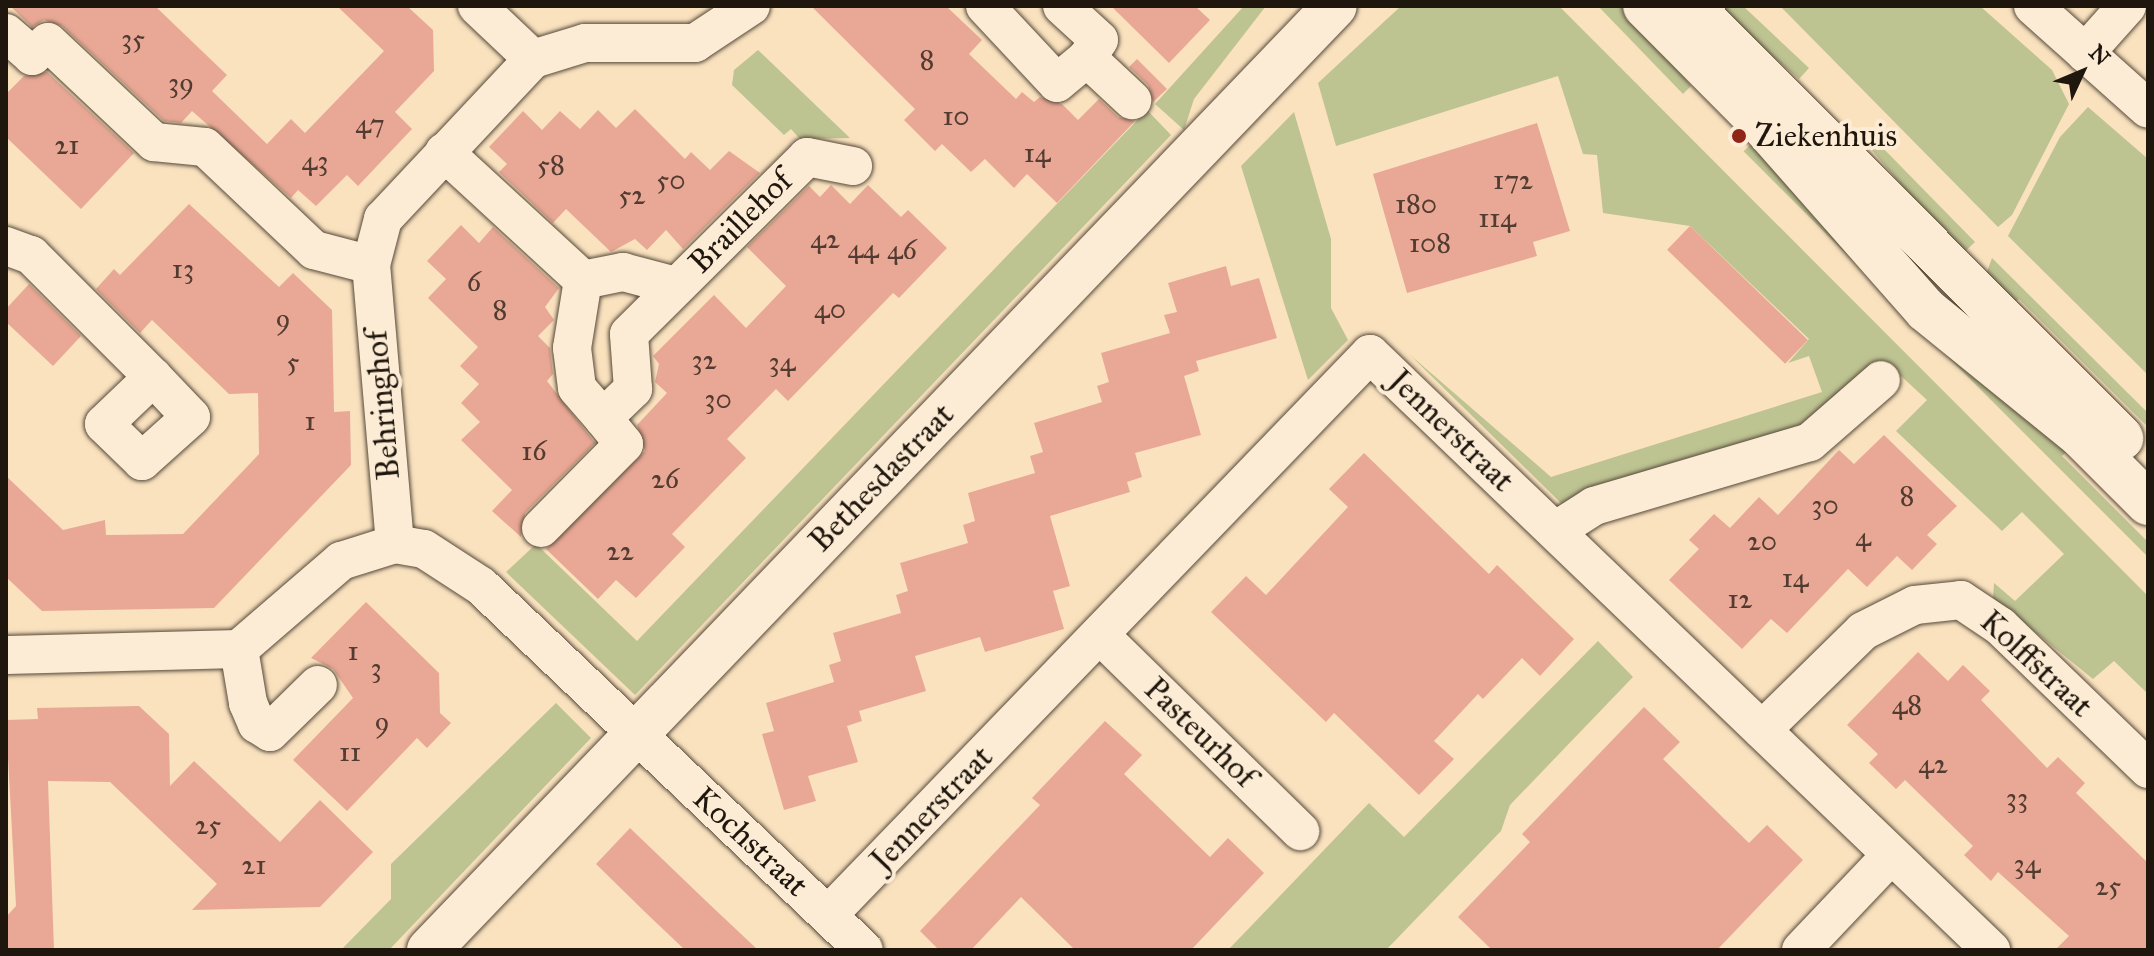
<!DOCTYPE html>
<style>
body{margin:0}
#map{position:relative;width:2154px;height:956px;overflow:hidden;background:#fae2bf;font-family:"IM FELL Great Primer",serif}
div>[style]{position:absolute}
.green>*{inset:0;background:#bec392;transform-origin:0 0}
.building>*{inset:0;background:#e9a895;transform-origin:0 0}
.roads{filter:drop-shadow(0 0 2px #564a3a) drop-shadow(0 0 2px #564a3a)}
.street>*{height:38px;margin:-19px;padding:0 19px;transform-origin:19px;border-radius:19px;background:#fcecd5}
.secondary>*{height:44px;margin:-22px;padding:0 22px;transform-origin:22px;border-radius:22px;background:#fcecd5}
.dots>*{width:22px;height:22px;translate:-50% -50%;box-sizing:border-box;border:4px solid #fcecd5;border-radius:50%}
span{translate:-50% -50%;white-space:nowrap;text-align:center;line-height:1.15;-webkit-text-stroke:8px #fcecd5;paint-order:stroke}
.number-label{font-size:28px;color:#523b30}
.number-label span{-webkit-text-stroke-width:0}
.poi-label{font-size:32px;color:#1f170e}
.left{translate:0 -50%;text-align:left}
.street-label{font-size:32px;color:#1f170e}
.frame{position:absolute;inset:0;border:8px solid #1f170e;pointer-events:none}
.north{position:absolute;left:2042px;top:32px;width:80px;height:80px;-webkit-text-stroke:6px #fcecd5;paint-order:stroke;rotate:46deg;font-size:22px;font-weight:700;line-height:32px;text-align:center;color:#1f170e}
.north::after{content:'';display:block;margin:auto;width:28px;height:36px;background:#1f170e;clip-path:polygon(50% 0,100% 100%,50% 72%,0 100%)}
</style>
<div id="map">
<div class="green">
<i style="clip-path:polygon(1244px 6px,1266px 6px,1194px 99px,1184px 130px,1155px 104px)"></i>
<i style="clip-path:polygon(1401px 6px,1559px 6px,2148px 596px,2148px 694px,2114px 661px,2093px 679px,1993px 598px,1994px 583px,2015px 601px,2064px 554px,2022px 512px,2002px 531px,1896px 431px,1927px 400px,1888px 364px,1801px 437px,1562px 504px,1409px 354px,1551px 477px,1822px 392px,1809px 356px,1788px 363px,1809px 339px,1690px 226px,1603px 213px,1597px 155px,1583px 154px,1558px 76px,1336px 146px,1318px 83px)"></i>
<i style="clip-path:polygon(1598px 6px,1627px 6px,1691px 86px,1683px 94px)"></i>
<i style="clip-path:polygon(1715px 6px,1743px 6px,1809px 68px,1799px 79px)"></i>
<i style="clip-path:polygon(1780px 6px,1980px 6px,2052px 70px,2069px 104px,2012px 215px,1998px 227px)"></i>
<i style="clip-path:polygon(758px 50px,850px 138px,800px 139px,791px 129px,784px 135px,732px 85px,734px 70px)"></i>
<i style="clip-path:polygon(2088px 107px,2148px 159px,2148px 375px,2008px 236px,2060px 137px)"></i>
<i style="clip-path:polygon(1147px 110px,1171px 135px,635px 695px,506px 572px,536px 544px,637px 641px)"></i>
<i style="clip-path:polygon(1294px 112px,1331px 239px,1331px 308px,1348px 340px,1308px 380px,1241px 166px)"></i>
<i style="clip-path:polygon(1877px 142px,1975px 242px,1961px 255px,1870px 148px)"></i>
<i style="left:1750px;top:145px;width:238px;height:9px;rotate:45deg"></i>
<i style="clip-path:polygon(1992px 258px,2148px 413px,2148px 427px,2019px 299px,2009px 306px,1985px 277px)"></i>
<i style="clip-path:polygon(1920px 329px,2073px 445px,2062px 456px,2148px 542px,2148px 557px)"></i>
<i style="clip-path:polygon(1598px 641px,1633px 677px,1510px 805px,1501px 831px,1386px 950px,1228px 950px,1369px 803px,1404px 837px)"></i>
<i style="clip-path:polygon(556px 703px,591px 738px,389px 950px,341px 950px,391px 899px,391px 864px)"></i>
</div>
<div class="building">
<i style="clip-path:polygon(10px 6px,155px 6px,227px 75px,212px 91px,267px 144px,291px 119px,305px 133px,384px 51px,337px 6px,407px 6px,433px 30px,434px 71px,395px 112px,412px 129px,358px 186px,347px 175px,316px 206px,298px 190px,291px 198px,192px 111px,181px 123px,164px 121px,62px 26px,44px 20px,32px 27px)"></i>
<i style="clip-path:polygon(811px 6px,946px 6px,982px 40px,969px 54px,1016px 99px,1022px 92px,1034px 102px,1040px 97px,1062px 104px,1078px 120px,1099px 99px,1118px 117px,1135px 121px,1057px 203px,1027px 174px,1014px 188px,985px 159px,971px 172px,942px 144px,935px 151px,904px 120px,915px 109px)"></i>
<i style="clip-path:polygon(1111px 6px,1195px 6px,1210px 20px,1169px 63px)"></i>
<i style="clip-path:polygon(1137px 59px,1167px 89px,1153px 102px,1148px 85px,1129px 67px)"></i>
<i style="clip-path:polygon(47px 72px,134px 153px,81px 209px,6px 137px,6px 94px,24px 76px)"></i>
<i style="clip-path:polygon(635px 109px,685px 159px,691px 152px,710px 170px,729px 151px,760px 173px,683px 249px,666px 230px,647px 250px,635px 239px,611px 252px,566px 209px,553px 223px,499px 172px,507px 164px,489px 147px,523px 111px,542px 130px,560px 111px,580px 129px,598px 110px,616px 128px)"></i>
<i style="clip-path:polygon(1537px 123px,1570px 231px,1533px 242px,1537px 256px,1407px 293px,1373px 174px)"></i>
<i style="clip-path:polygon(831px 185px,850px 204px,868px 185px,901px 217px,908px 210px,947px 248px,899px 298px,893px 293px,788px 401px,776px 389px,727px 439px,746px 458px,672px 534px,685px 547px,636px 598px,616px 580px,598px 599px,546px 549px,645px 451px,637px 425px,667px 393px,655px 382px,659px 364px,653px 356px,714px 295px,746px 328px,786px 286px,747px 247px,809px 186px,820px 197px)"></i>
<i style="clip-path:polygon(189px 204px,279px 287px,293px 273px,332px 310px,334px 412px,350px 411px,351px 465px,214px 608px,42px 611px,6px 577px,6px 476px,63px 530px,105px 520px,106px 535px,183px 534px,259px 454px,258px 393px,229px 394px,152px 320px,140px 333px,96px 289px,114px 269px,120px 275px)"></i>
<i style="clip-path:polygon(461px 225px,479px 243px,493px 227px,559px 288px,545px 307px,554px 320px,538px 336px,550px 348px,553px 374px,547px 381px,595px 443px,525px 513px,521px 537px,492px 511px,512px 490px,461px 440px,480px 422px,461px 403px,479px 384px,460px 366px,478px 347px,428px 298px,446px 279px,427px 261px)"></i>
<i style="left:1690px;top:226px;width:164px;height:33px;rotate:44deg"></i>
<i style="clip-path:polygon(1226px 266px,1231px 286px,1259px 278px,1277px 338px,1196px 361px,1199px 371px,1184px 376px,1201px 435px,1135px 453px,1142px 477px,1127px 482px,1130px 492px,1050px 516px,1070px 586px,1053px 591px,1064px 629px,985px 652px,980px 637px,915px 656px,926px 691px,859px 711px,862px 721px,847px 726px,858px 762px,808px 776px,816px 801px,784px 810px,762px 734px,774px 731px,766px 703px,834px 682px,829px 665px,841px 661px,833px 633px,901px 613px,896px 595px,908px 591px,900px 563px,968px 543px,963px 525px,975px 521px,968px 493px,1035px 473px,1030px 456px,1043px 452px,1034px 423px,1102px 402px,1097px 386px,1109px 382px,1101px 353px,1170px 333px,1164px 315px,1177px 312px,1168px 283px)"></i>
<i style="clip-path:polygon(29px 284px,81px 336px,53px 366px,6px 322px,6px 309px)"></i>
<i style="clip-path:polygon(1884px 435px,1957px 506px,1927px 535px,1937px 544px,1912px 570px,1897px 556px,1867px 587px,1848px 569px,1787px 633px,1771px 619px,1742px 649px,1669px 580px,1699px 549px,1689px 540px,1714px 514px,1730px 528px,1759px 497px,1778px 515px,1839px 450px,1854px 464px)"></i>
<i style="clip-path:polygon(1364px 453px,1489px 574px,1497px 565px,1574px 639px,1540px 676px,1522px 658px,1483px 699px,1478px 694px,1434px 741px,1454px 759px,1419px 795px,1334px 713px,1326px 722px,1211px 612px,1246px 576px,1266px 595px,1348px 507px,1329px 489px)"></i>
<i style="clip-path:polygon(366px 602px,439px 673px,440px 713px,451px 723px,427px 748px,417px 738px,347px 811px,293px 760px,353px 698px,333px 669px,311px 658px)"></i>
<i style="clip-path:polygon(1918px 652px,1948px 681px,1963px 665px,1990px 691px,1981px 700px,2047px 768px,2058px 757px,2085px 783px,2076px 793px,2148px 863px,2148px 950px,2055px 950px,2069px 936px,1998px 872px,1991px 881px,1964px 855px,1973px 846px,1905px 780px,1896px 789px,1869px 763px,1878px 754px,1847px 725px)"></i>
<i style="clip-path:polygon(139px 706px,169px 734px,170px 786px,194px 761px,280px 842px,320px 800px,373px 852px,320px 907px,192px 910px,217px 884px,110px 782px,48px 781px,54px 950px,6px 950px,6px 917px,16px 906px,6px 720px,38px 719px,37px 708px)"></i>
<i style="clip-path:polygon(1644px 707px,1680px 742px,1663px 759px,1749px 843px,1767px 825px,1803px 860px,1717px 950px,1492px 950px,1458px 917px,1530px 842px,1522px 834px)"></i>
<i style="clip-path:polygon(1105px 721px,1142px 755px,1124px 774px,1210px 857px,1228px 838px,1264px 873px,1191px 950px,1075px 950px,1021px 897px,971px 950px,939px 950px,920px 931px,1040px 805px,1032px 798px)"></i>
<i style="clip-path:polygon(630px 828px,706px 901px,758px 950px,685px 950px,646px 913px,596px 864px)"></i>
</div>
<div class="roads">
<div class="street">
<i style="left:477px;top:6px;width:77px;rotate:43.4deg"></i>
<i style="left:985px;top:6px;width:105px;rotate:46.9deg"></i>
<i style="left:1057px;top:83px;width:39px;rotate:-40deg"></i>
<i style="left:1062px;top:6px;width:50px;rotate:42.6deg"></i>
<i style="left:1099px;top:40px;width:22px;rotate:124deg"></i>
<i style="left:1087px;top:58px;width:62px;rotate:43deg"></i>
<i style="left:2033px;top:6px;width:154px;rotate:41.8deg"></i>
<i style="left:6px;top:33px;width:35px;rotate:41deg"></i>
<i style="left:32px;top:56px;width:21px;rotate:-41deg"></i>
<i style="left:48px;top:42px;width:146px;rotate:43.3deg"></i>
<i style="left:154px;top:142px;width:51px;rotate:5.6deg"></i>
<i style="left:205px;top:147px;width:150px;rotate:43.4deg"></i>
<i style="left:314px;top:250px;width:59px;rotate:14.7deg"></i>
<i style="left:2085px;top:53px;width:63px;rotate:-48.2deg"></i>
<i style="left:444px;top:152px;width:189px;rotate:42.6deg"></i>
<i style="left:583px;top:280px;width:41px;rotate:-11.3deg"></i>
<i style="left:623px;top:272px;width:55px;rotate:14.8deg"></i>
<i style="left:6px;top:246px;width:27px;rotate:20deg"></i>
<i style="left:31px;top:255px;width:173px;rotate:45deg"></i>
<i style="left:153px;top:377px;width:55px;rotate:46.5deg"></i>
<i style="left:191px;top:417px;width:66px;rotate:138.1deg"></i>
<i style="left:142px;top:461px;width:53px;rotate:-135.8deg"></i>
<i style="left:104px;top:424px;width:68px;rotate:-43.8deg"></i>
<i style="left:583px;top:280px;width:69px;rotate:99.2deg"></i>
<i style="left:572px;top:348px;width:40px;rotate:82.9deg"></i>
<i style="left:577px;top:388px;width:40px;rotate:49deg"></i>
<i style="left:541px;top:528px;width:118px;rotate:-45.3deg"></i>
<i style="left:624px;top:444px;width:33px;rotate:-129deg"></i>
<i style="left:603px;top:418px;width:42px;rotate:-44deg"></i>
<i style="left:633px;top:389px;width:55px;rotate:-94.2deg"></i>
<i style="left:629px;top:334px;width:251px;rotate:-44.8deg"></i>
<i style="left:807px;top:157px;width:47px;rotate:11.1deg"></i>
<i style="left:1555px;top:531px;width:46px;rotate:-32.7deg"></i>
<i style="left:1594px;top:506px;width:225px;rotate:-16.5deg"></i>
<i style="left:1810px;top:442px;width:94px;rotate:-41.1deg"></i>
<i style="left:395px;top:544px;width:280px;rotate:-94.9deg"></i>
<i style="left:371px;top:265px;width:48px;rotate:-75.4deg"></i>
<i style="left:383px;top:219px;width:219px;rotate:-46.8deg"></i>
<i style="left:533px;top:59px;width:54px;rotate:-17.1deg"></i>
<i style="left:585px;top:43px;width:110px"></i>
<i style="left:695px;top:43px;width:67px;rotate:-33.5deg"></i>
<i style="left:1101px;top:636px;width:279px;rotate:44.4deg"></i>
<i style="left:239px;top:649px;width:55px;rotate:80.5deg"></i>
<i style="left:248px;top:703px;width:23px;rotate:67deg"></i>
<i style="left:257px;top:724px;width:15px;rotate:32deg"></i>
<i style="left:270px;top:732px;width:67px;rotate:-44.4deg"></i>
<i style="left:6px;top:655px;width:233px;rotate:-1.5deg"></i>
<i style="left:239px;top:649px;width:135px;rotate:-40.8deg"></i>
<i style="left:341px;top:561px;width:57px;rotate:-17.5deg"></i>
<i style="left:395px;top:544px;width:29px;rotate:10deg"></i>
<i style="left:424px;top:549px;width:68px;rotate:33deg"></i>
<i style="left:481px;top:586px;width:528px;rotate:43.54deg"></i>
<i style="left:1762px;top:730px;width:141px;rotate:-44.4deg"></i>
<i style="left:1863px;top:631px;width:58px;rotate:-26.6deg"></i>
<i style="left:1915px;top:605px;width:46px;rotate:-6.2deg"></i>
<i style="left:1961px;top:600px;width:47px;rotate:33.7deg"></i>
<i style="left:2000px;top:626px;width:206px;rotate:44deg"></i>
<i style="left:828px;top:915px;width:780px;rotate:-45.99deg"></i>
<i style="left:1370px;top:354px;width:861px;rotate:43.82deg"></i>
<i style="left:1801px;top:950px;width:131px;rotate:-46.5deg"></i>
</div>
<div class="secondary">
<i style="left:1645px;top:6px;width:166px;rotate:45.2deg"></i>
<i style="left:1762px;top:124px;width:248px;rotate:48.6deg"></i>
<i style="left:1926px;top:310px;width:200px;rotate:39.1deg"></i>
<i style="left:2081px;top:436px;width:95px;rotate:45deg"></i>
<i style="left:1691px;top:6px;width:610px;rotate:45.13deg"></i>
<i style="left:429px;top:950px;width:1308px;rotate:-46.18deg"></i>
</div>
</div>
<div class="dots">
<i style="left:1739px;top:136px;background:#8f2418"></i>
</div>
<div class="number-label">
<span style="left:133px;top:39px">35</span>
<span style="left:927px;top:60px">8</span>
<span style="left:181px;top:83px">39</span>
<span style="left:956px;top:116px">10</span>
<span style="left:370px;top:124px">47</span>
<span style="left:67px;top:145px">21</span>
<span style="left:1037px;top:153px">14</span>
<span style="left:315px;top:161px">43</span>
<span style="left:551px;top:165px">58</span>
<span style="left:671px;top:180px">50</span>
<span style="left:1513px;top:180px">172</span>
<span style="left:632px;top:195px">52</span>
<span style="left:1416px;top:204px">180</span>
<span style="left:1497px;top:218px">114</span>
<span style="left:825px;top:239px">42</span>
<span style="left:1430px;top:243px">108</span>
<span style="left:863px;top:249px">44</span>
<span style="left:902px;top:250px">46</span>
<span style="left:183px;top:269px">13</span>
<span style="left:474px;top:282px">6</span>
<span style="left:830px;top:309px">40</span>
<span style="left:500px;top:310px">8</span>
<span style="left:283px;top:319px">9</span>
<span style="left:704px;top:360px">32</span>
<span style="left:293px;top:362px">5</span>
<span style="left:782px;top:362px">34</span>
<span style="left:718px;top:399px">30</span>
<span style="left:310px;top:421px">1</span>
<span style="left:534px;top:451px">16</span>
<span style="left:665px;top:479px">26</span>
<span style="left:1907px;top:496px">8</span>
<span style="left:1825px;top:505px">30</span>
<span style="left:1863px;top:537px">4</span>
<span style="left:1762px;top:541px">20</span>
<span style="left:620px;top:551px">22</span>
<span style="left:1795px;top:578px">14</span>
<span style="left:1740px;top:599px">12</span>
<span style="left:353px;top:651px">1</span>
<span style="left:376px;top:668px">3</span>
<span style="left:1907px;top:705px">48</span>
<span style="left:382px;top:722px">9</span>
<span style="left:350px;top:752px">11</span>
<span style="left:1933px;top:764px">42</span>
<span style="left:2017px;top:798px">33</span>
<span style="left:208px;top:825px">25</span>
<span style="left:2027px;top:864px">34</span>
<span style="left:254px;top:865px">21</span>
<span style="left:2108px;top:886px">25</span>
</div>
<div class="poi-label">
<span class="left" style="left:1755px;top:136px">Ziekenhuis</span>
</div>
<div class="street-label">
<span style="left:741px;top:222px;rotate:-45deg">Braillehof</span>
<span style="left:383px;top:405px;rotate:-95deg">Behringhof</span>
<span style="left:1451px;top:431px;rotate:44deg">Jennerstraat</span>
<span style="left:882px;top:478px;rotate:-46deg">Bethesdastraat</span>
<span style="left:2036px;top:664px;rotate:43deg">Kolffstraat</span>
<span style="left:1200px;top:733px;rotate:44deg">Pasteurhof</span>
<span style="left:932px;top:809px;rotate:-46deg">Jennerstraat</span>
<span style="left:750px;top:842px;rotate:43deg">Kochstraat</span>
</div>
<div class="frame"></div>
<div class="north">N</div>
</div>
